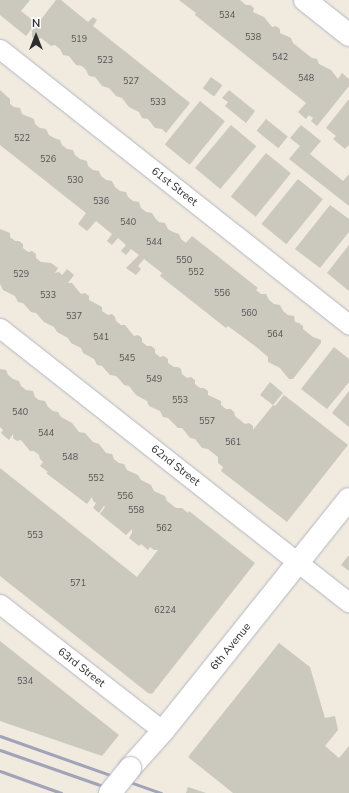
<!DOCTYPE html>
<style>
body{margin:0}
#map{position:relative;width:349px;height:793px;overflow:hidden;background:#f0eadf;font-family:"Nunito Sans",sans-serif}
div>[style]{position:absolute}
.building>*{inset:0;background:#cbc8be;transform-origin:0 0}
.roads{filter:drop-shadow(0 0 1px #b3b5c2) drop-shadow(0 0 1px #b3b5c2)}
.minor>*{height:19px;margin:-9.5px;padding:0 9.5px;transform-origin:9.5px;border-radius:9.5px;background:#fff}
.secondary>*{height:22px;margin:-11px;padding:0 11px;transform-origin:11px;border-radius:11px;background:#fff}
.rail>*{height:3px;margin:-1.5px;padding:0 1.5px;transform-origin:1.5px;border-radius:1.5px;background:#a1a3b9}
.bridges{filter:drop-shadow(0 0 1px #b3b5c2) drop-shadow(0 0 1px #b3b5c2)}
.secondary-bridge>*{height:22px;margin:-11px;padding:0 11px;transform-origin:11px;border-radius:11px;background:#fff}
span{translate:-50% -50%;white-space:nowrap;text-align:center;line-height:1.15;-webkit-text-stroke:4px #fff;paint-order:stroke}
.number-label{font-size:9px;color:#555452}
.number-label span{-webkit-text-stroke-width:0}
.street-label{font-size:11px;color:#2e2e2e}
.north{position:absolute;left:16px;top:16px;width:40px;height:40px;-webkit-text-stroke:3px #fff;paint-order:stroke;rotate:0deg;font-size:11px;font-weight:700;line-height:16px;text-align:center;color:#2e2e2e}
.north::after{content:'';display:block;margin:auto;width:14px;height:18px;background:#2e2e2e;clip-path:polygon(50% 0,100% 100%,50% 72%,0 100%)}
</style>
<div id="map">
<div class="building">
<i style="clip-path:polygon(0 0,30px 0,21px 11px,36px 23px,26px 36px,0 15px)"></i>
<i style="clip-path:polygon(56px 0,61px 0,88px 22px,93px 17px,97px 20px,93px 26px,190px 103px,166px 133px,162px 129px,155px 128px,148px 119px,142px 118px,139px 112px,129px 107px,122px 98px,116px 96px,109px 88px,102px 86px,95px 77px,89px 76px,86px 70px,82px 66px,76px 65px,69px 56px,63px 55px,60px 49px,55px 45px,51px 46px,41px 38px,36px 40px,32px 37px,32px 31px)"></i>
<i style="clip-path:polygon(179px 0,240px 0,246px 5px,250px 5px,254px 8px,253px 12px,264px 17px,272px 27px,276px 26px,280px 29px,280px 33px,291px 38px,293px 43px,312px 58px,317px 59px,319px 64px,331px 70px,338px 79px,342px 73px,349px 79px,349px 86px,317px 126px,311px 121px,313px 118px,309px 115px,306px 119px,298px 112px,306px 103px,195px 15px,196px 13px)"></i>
<i style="left:211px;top:77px;width:14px;height:14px;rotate:36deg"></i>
<i style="clip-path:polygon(0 90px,10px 99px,10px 104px,14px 107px,20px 108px,22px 114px,34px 119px,35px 124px,40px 128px,46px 129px,49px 135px,54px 138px,60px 140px,62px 145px,67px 149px,73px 150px,75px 155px,80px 159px,87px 161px,88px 166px,93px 170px,99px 171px,101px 176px,106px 180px,112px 181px,115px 187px,120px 191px,126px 192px,128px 197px,133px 201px,139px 202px,141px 208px,146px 212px,152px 213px,155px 218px,159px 222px,165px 223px,168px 229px,173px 232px,179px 234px,181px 239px,186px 243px,192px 236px,258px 288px,256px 290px,261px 294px,266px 294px,269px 300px,274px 304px,280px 305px,283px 311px,288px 315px,294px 316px,295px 322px,299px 323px,303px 326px,303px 329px,313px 337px,321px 340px,321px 343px,293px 379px,289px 379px,280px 368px,268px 362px,268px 357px,255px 346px,228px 326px,226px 328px,160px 276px,162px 273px,144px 259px,138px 266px,141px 269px,136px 275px,126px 268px,139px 255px,131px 249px,126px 255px,121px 251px,126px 245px,118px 238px,112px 245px,107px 241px,112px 234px,96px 221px,87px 231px,78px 224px,86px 213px,0 145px)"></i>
<i style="clip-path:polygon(229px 90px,255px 111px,246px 123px,225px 106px,228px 102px,222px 98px)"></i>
<i style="clip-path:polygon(349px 99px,349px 145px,345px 149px,333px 139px,336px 136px,326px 128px)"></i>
<i style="left:200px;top:101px;width:32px;height:56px;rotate:39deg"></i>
<i style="left:266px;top:119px;width:28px;height:15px;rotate:39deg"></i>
<i style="left:231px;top:125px;width:33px;height:56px;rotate:40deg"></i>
<i style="clip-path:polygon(301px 125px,321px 141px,310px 154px,343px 181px,349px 174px,349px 206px,289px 159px,300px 146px,290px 138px)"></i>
<i style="left:266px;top:153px;width:32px;height:56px;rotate:39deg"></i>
<i style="left:298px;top:179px;width:32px;height:58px;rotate:39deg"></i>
<i style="clip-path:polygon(330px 205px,349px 219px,349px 232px,320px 268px,295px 249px)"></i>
<i style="clip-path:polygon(0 229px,10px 233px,10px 237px,15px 241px,19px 241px,23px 244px,23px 248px,28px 252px,32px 251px,36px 254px,36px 258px,41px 262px,51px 263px,58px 268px,55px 273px,59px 272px,62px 275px,67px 269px,74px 275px,68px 283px,72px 283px,81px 294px,85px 293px,89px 296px,89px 300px,102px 307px,102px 311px,108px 315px,112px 314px,115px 317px,116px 321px,121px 325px,125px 325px,134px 336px,138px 335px,142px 338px,142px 342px,147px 346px,151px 346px,155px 349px,155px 353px,160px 357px,164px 356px,168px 359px,168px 363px,174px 367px,178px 367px,181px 369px,182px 374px,187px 378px,191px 377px,195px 380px,195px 384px,200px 388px,204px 388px,208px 391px,208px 395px,221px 401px,221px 405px,226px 409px,231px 409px,234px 412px,235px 416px,245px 424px,249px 423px,253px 426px,253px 430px,273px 405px,260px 395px,270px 382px,283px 393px,273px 405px,275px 406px,284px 395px,348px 445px,287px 522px,221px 471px,223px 467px,218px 463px,218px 457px,208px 449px,202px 448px,195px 439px,190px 438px,182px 428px,178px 428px,168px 418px,163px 417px,160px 411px,149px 406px,147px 401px,136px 395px,129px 386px,124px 385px,120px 380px,116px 376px,110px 375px,102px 366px,97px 365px,94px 359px,83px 353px,81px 348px,71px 343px,68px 338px,57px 332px,54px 327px,44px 322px,36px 313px,31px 312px,23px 303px,18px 302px,15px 296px,3px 290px,0 284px)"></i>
<i style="clip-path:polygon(349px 245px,349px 291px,327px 273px)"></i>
<i style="clip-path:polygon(334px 347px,349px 359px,349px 382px,327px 409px,301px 389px)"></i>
<i style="clip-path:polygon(0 369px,6px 370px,8px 375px,13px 379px,19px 381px,21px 386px,26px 390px,33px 391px,35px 397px,39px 400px,45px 401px,48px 407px,53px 411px,58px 412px,61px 417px,72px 423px,79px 432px,85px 433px,93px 442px,99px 444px,106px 453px,112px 454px,114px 459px,119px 463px,124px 464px,127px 470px,138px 475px,141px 480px,151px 485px,154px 491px,165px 496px,167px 501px,176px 508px,182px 508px,188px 513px,189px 511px,255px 563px,152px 694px,148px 693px,0 576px,0 468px,137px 577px,158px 550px,154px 550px,150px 547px,148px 550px,141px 544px,139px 546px,129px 538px,132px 533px,132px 529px,126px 535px,100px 514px,105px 507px,104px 506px,99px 513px,93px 508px,96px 503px,93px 501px,92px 497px,87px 504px,46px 473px,48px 472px,40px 466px,43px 462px,40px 459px,39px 455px,34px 451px,30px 451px,21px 440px,17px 441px,13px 438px,13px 434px,9px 440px,1px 433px,3px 430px,0 427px)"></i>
<i style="clip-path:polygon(349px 391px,349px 427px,332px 413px)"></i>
<i style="clip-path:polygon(349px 555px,349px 571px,341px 565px)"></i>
<i style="clip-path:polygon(0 641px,119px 735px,102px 756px,0 721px)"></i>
<i style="clip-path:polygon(279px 643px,310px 667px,325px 718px,335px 716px,338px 730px,325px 746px,339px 758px,349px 746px,349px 793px,233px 793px,188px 757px)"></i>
<i style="clip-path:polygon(188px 787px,206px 793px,186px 793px)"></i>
</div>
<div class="roads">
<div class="minor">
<i style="left:0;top:49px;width:445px;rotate:38.3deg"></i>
<i style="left:0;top:328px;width:444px;rotate:38.2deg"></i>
<i style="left:0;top:604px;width:207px;rotate:37.9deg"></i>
</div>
<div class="secondary">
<i style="left:305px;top:0;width:56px;rotate:38.5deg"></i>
<i style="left:130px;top:768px;width:50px;rotate:-48.3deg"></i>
<i style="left:163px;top:731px;width:297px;rotate:-51.3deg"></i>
</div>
</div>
<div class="rail">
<i style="left:0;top:736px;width:171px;rotate:19.5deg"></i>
<i style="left:0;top:750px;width:130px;rotate:19.3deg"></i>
<i style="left:0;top:771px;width:65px;rotate:19.8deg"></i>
</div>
<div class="bridges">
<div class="secondary-bridge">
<i style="left:110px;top:793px;width:32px;rotate:-51deg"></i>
</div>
</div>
<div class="number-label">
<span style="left:227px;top:15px">534</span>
<span style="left:253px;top:37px">538</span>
<span style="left:79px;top:39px">519</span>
<span style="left:280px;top:57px">542</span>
<span style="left:105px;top:60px">523</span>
<span style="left:306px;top:78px">548</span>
<span style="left:131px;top:81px">527</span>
<span style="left:158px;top:102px">533</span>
<span style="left:22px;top:138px">522</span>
<span style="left:48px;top:159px">526</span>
<span style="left:75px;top:180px">530</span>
<span style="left:101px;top:201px">536</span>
<span style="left:128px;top:222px">540</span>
<span style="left:154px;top:242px">544</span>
<span style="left:184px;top:260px">550</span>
<span style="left:196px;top:272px">552</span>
<span style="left:21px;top:274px">529</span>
<span style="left:222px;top:293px">556</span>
<span style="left:48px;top:295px">533</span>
<span style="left:249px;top:313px">560</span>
<span style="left:74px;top:316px">537</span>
<span style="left:275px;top:334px">564</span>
<span style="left:101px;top:337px">541</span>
<span style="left:127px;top:358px">545</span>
<span style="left:154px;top:379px">549</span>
<span style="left:180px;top:400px">553</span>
<span style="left:20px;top:412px">540</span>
<span style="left:207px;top:421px">557</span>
<span style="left:46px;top:433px">544</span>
<span style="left:233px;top:442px">561</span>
<span style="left:70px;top:457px">548</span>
<span style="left:96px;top:478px">552</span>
<span style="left:125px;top:496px">556</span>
<span style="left:136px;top:510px">558</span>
<span style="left:164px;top:528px">562</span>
<span style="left:35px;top:535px">553</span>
<span style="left:78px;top:583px">571</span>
<span style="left:165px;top:610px">6224</span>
<span style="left:25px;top:681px">534</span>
</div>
<div class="street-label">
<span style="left:174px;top:187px;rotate:38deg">61st Street</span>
<span style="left:175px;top:466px;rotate:38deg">62nd Street</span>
<span style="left:231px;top:647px;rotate:-51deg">6th Avenue</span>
<span style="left:81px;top:668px;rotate:38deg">63rd Street</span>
</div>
<div class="north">N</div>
</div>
